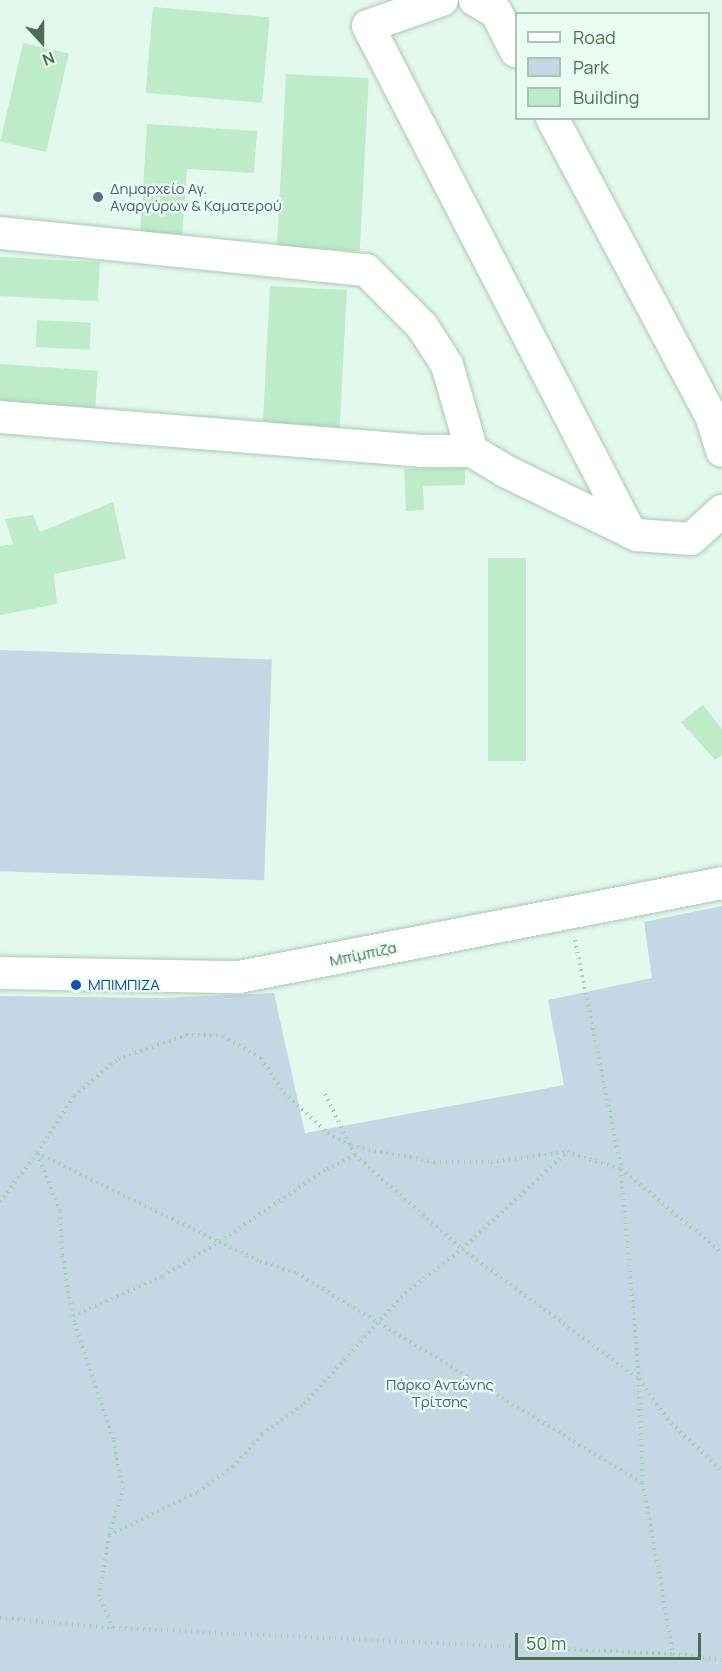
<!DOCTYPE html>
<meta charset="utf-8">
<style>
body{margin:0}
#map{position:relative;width:722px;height:1672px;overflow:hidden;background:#e4f9ed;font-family:Manrope,sans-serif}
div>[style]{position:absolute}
.green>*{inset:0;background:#c4d7e5;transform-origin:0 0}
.building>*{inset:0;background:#beecc9;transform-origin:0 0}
.path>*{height:4px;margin-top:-2px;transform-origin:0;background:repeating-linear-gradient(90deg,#a2d0ad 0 1.5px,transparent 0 6px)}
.roads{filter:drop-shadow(0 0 2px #abc9b4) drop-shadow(0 0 2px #abc9b4)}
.minor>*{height:32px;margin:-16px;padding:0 16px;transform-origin:16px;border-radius:16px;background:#fff}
.dots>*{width:16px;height:16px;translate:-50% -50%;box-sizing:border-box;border:3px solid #e9fdf2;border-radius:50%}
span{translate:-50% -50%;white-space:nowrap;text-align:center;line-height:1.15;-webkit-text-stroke:4.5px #e9fdf2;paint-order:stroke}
.service-label{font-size:15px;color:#4e5e75}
.left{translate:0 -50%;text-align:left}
.street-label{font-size:15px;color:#4c6f53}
.transit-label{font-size:15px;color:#164399}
.park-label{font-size:15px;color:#4c637e}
.legend{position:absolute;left:515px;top:12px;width:195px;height:108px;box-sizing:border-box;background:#e9fdf2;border:2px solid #aac4b2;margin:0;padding:8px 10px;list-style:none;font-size:18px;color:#4c6f53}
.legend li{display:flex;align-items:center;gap:12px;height:30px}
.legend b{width:30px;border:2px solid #aac4b2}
.north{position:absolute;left:12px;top:12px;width:60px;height:60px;-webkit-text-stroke:4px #e9fdf2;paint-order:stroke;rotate:159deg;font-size:16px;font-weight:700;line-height:24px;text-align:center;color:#4c6f53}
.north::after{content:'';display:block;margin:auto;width:21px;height:27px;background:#4c6f53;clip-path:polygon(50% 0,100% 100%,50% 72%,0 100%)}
.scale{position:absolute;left:515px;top:1633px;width:186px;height:27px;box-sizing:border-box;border:3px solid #4c6f53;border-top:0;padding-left:8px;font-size:18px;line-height:21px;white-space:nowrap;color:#4c6f53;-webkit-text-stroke:4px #e9fdf2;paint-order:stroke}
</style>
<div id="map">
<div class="green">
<i style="left:0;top:650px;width:272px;height:221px;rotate:2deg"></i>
<i style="clip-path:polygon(722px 906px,722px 1672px,0 1672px,0 996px,161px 998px,274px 993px,305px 1133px,564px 1085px,548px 1000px,652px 978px,644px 922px)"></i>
</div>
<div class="building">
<i style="left:153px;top:7px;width:117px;height:86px;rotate:5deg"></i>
<i style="left:23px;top:43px;width:47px;height:101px;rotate:13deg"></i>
<i style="left:286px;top:74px;width:83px;height:173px;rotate:3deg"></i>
<i style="clip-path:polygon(147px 124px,257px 131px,254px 173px,187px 169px,182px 239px,140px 236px)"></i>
<i style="left:0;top:257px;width:100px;height:39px;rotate:3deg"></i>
<i style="left:270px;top:286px;width:77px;height:144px;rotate:3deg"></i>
<i style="left:37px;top:320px;width:54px;height:27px;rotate:3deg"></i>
<i style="left:0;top:364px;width:98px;height:40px;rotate:4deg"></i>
<i style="clip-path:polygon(465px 468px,465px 485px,423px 486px,424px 510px,406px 511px,404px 469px)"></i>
<i style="clip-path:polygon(113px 502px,126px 559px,54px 574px,57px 604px,0 615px,0 546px,13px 544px,5px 519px,33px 515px,40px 532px)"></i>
<i style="left:488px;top:558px;width:38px;height:203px"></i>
<i style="clip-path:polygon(703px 705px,722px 729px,722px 755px,715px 760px,681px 722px)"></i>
</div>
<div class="path">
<i style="left:575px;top:940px;width:234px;rotate:78.6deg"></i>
<i style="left:621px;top:1169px;width:131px;rotate:39.7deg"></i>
<i style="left:325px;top:1094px;width:68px;rotate:63.8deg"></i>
<i style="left:355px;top:1155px;width:142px;rotate:41.3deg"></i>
<i style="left:462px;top:1249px;width:220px;rotate:36.3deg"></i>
<i style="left:639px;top:1379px;width:49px;rotate:55deg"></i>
<i style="left:667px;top:1419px;width:76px;rotate:43.4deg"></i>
<i style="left:355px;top:1155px;width:34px;rotate:153deg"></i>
<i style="left:325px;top:1170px;width:128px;rotate:145.8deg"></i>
<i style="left:219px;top:1242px;width:45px;rotate:24.9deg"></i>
<i style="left:260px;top:1261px;width:39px;rotate:18deg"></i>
<i style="left:297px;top:1273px;width:405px;rotate:31.3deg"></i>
<i style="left:0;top:1202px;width:61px;rotate:-52.9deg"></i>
<i style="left:37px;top:1153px;width:203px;rotate:26.1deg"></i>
<i style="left:73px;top:1316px;width:98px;rotate:-24deg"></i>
<i style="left:163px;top:1276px;width:66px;rotate:-31.3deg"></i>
<i style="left:109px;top:1535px;width:48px;rotate:-73.1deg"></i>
<i style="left:123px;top:1489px;width:51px;rotate:-101.3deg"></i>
<i style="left:113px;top:1439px;width:123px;rotate:-108.4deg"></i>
<i style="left:74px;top:1322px;width:68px;rotate:-100.2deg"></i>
<i style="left:62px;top:1255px;width:44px;rotate:-92.6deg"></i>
<i style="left:60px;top:1211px;width:62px;rotate:-111.6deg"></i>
<i style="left:37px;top:1153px;width:68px;rotate:-57deg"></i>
<i style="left:74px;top:1096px;width:57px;rotate:-40.1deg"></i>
<i style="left:118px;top:1059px;width:72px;rotate:-19.4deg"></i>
<i style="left:186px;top:1035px;width:37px;rotate:2deg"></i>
<i style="left:223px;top:1036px;width:44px;rotate:30.1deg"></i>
<i style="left:261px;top:1058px;width:42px;rotate:56.7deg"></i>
<i style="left:284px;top:1093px;width:59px;rotate:42.3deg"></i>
<i style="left:328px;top:1133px;width:26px;rotate:29deg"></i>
<i style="left:351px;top:1146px;width:85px;rotate:10.9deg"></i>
<i style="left:434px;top:1162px;width:57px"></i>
<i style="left:491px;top:1162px;width:76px;rotate:-7.6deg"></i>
<i style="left:0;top:1618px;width:113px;rotate:5.1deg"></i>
<i style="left:113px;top:1628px;width:561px;rotate:2.66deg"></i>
<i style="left:673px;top:1654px;width:49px;rotate:7deg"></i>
<i style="left:113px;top:1628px;width:35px;rotate:-114deg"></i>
<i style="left:99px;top:1596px;width:62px;rotate:-80.7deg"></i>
<i style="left:109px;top:1535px;width:99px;rotate:-25.8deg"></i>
<i style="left:198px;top:1492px;width:43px;rotate:-35.5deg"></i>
<i style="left:233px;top:1467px;width:44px;rotate:-48.7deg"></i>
<i style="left:262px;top:1434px;width:52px;rotate:-35.5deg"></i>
<i style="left:304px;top:1404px;width:150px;rotate:-47.7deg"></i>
<i style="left:405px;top:1293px;width:72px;rotate:-37.7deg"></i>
<i style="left:462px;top:1249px;width:143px;rotate:-42.7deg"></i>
<i style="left:567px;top:1152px;width:57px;rotate:17.5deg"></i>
<i style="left:621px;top:1169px;width:211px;rotate:85.1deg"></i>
<i style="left:639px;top:1379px;width:104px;rotate:87.8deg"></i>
<i style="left:643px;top:1483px;width:174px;rotate:80deg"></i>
</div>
<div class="roads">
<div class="minor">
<i style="left:442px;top:0;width:78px;rotate:160.6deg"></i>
<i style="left:368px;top:26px;width:570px;rotate:62.63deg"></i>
<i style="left:475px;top:0;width:24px;rotate:30deg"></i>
<i style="left:496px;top:12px;width:44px;rotate:62.9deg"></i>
<i style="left:552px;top:118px;width:340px;rotate:61.9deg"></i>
<i style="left:712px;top:418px;width:34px;rotate:73deg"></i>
<i style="left:0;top:233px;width:368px;rotate:5.8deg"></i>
<i style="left:366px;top:270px;width:79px;rotate:45deg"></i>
<i style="left:422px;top:326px;width:46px;rotate:57.3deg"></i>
<i style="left:447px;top:365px;width:90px;rotate:73.8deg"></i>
<i style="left:472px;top:451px;width:39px;rotate:31deg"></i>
<i style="left:505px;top:471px;width:147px;rotate:25.9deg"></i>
<i style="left:637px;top:535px;width:54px;rotate:4.2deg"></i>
<i style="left:691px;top:539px;width:42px;rotate:-42.1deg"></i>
<i style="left:0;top:417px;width:423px;rotate:4.6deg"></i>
<i style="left:422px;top:451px;width:50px"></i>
<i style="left:0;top:973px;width:239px;rotate:1deg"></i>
<i style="left:239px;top:977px;width:492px;rotate:-11deg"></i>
</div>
</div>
<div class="dots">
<i style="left:98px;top:197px;background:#5c6f8a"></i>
<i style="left:76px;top:985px;background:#1a4fb4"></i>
</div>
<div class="service-label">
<span class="left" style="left:110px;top:197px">Δημαρχείο Αγ.<br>Αναργύρων &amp; Καματερού</span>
</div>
<div class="street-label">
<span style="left:363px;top:954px;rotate:-12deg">Μπίμπιζα</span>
</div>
<div class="transit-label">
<span class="left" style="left:88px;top:985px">ΜΠΙΜΠΙΖΑ</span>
</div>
<div class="park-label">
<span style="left:440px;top:1393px">Πάρκο Αντώνης<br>Τρίτσης</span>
</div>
<ul class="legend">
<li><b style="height:8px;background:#fff"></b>Road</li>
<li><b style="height:16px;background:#c4d7e5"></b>Park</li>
<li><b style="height:16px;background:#beecc9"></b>Building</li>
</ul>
<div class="north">N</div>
<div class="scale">50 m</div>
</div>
